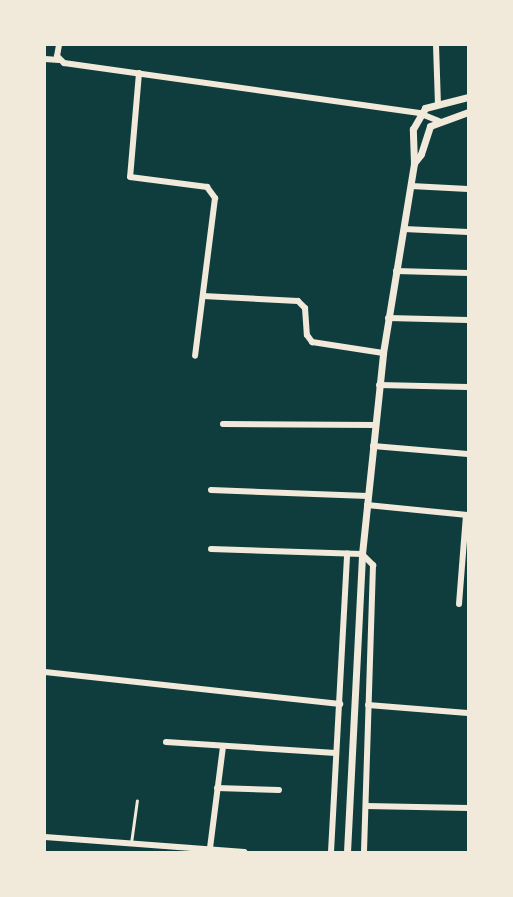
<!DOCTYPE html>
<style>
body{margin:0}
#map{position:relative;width:513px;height:897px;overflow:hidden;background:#0f3d3e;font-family:"Fira Sans",sans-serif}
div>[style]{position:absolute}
.service>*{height:3px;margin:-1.5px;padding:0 1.5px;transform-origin:1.5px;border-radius:1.5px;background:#f1e9da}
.minor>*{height:6px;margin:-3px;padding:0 3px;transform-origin:3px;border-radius:3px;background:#f1e9da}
.tertiary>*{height:7px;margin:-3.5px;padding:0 3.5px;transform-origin:3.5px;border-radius:3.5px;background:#f1e9da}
span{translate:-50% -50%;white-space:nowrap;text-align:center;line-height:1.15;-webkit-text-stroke:5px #f1e9da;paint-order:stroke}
.frame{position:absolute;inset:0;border:46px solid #f1e9da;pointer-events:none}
</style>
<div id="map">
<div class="service">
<i style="left:131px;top:843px;width:43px;rotate:-82.1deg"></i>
</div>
<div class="minor">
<i style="left:59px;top:45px;width:11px;rotate:100deg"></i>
<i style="left:57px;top:56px;width:10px;rotate:45deg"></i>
<i style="left:64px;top:63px;width:359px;rotate:8deg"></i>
<i style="left:419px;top:113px;width:22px;rotate:22deg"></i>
<i style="left:436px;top:45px;width:59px;rotate:88.1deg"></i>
<i style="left:45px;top:59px;width:14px;rotate:4deg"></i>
<i style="left:139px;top:73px;width:104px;rotate:94.9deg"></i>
<i style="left:130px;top:177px;width:78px;rotate:7.4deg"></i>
<i style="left:207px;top:187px;width:14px;rotate:54deg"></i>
<i style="left:215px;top:198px;width:159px;rotate:97.2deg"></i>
<i style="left:411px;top:186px;width:57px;rotate:3deg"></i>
<i style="left:404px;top:229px;width:64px;rotate:2.7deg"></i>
<i style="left:396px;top:271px;width:72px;rotate:1.6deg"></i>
<i style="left:203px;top:296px;width:95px;rotate:3deg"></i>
<i style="left:298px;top:301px;width:10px;rotate:45deg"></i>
<i style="left:305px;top:308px;width:27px;rotate:86deg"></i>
<i style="left:307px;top:335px;width:9px;rotate:54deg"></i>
<i style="left:312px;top:342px;width:72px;rotate:8.8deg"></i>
<i style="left:388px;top:318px;width:80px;rotate:1.4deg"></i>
<i style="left:379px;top:385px;width:89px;rotate:1.3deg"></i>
<i style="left:223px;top:424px;width:152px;rotate:0.4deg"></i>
<i style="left:373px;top:446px;width:95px;rotate:4.8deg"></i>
<i style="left:211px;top:490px;width:157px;rotate:2.2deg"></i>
<i style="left:367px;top:505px;width:101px;rotate:5.7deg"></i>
<i style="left:211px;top:549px;width:151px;rotate:1.9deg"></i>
<i style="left:362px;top:554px;width:16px;rotate:45deg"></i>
<i style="left:373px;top:565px;width:287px;rotate:91.8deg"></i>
<i style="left:459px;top:604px;width:89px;rotate:-85.5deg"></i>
<i style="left:45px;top:672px;width:297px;rotate:6.2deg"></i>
<i style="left:368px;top:705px;width:100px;rotate:4.6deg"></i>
<i style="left:166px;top:742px;width:170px;rotate:3.7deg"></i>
<i style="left:217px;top:788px;width:62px;rotate:1.8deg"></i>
<i style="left:366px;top:806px;width:102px;rotate:1.1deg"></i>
<i style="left:45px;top:837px;width:200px;rotate:4.3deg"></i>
<i style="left:210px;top:848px;width:102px;rotate:-82.7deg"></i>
<i style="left:331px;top:852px;width:299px;rotate:-86.9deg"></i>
</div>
<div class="tertiary">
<i style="left:414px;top:163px;width:11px;rotate:-52deg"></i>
<i style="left:421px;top:154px;width:29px;rotate:-72deg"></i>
<i style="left:430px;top:126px;width:40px;rotate:-20.2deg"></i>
<i style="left:347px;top:852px;width:298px;rotate:-87.1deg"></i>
<i style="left:362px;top:554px;width:202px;rotate:-84deg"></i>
<i style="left:383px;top:353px;width:193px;rotate:-80.7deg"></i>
<i style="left:414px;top:163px;width:34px;rotate:-92deg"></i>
<i style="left:413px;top:129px;width:24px;rotate:-60deg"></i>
<i style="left:425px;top:108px;width:44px;rotate:-14.3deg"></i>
</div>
<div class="frame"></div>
</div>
